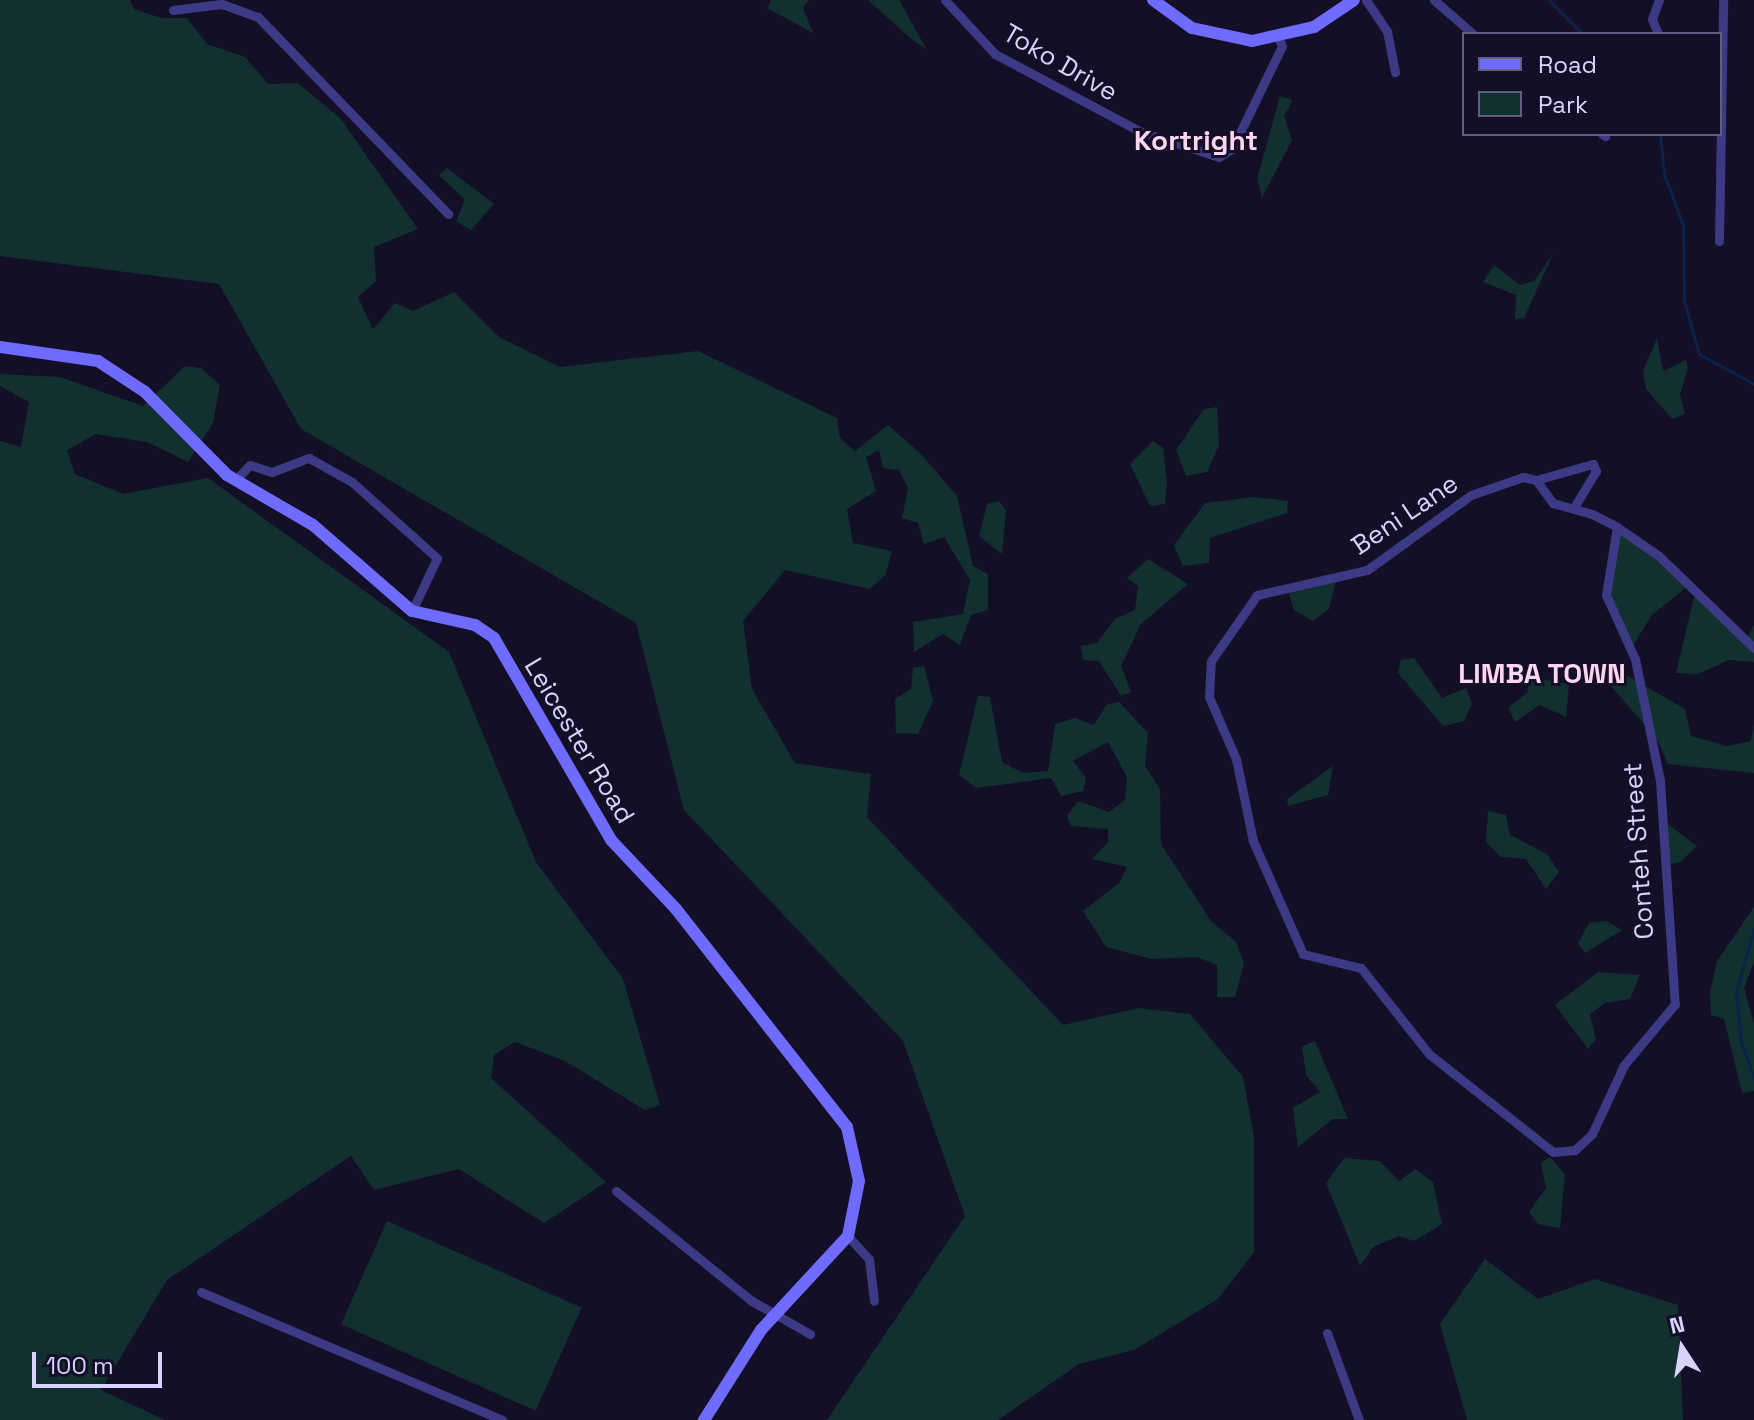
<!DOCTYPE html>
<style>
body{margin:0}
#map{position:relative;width:1754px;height:1420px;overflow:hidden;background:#130f26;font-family:"Space Grotesk",sans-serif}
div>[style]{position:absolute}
.green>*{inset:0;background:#12302f;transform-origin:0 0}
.stream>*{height:3px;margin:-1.5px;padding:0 1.5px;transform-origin:1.5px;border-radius:1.5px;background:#0c2248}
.street>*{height:9px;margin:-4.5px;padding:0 4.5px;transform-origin:4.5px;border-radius:4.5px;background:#3d3a85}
.secondary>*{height:12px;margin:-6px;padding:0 6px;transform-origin:6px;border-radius:6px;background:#6f6bff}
span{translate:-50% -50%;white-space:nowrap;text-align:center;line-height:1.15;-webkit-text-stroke:6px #130f26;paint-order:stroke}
.street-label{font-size:26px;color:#d9d4ff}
.neighbourhood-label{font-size:28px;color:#ffd6f0;font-weight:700}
.legend{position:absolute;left:1462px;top:32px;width:260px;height:104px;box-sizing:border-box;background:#130f26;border:2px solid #625e7d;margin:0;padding:10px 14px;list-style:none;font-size:24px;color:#d9d4ff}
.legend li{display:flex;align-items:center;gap:16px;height:40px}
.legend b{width:40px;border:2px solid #625e7d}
.north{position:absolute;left:1642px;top:1308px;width:80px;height:80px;-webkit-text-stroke:6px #130f26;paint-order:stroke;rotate:348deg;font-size:22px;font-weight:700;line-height:32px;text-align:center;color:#d9d4ff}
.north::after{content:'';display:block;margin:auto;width:28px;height:36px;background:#d9d4ff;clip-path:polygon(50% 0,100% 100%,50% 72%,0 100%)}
.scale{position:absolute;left:32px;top:1352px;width:130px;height:36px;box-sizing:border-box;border:4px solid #d9d4ff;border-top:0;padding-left:10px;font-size:24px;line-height:28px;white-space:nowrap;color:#d9d4ff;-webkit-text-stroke:6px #130f26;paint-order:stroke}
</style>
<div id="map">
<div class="green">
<i style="clip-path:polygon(0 0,130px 0,134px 9px,161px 18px,187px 18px,207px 44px,245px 57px,268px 84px,298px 83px,340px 118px,418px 229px,374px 247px,376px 281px,358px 297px,373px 329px,395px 303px,413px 311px,454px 292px,499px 337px,560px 367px,698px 351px,837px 418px,840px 438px,855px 451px,888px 425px,921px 454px,957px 496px,973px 566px,988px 574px,988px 610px,971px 615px,960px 645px,943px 634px,914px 652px,913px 622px,963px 614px,970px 580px,944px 537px,924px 544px,918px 523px,902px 518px,908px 488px,899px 470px,883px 468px,879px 450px,866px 457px,876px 491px,847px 509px,853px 543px,892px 551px,886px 574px,870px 589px,785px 570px,743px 621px,752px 689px,795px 763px,871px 774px,867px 817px,1063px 1025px,1139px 1008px,1190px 1014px,1243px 1077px,1254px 1137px,1254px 1252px,1218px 1299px,1134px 1350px,1079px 1364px,998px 1420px,827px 1420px,965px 1216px,903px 1041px,684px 810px,636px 623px,301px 429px,219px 284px,0 256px)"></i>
<i style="clip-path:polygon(771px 0,809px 0,803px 8px,813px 33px,767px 8px)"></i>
<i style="clip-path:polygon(868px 0,899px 0,927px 50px,909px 37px)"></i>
<i style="clip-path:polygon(1280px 96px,1293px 100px,1284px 116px,1292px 140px,1262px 198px,1257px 179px)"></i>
<i style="clip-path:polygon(447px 168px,494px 204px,471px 230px,456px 221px,465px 200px,439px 175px)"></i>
<i style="clip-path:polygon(1553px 254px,1524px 318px,1515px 319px,1516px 295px,1483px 282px,1494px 265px,1520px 285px,1534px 281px)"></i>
<i style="clip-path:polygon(1657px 338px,1663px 371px,1686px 360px,1688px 369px,1680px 394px,1685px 414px,1672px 419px,1646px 389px,1643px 371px)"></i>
<i style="clip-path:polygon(185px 366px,201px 368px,220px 385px,213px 423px,188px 462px,147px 442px,96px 434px,67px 450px,75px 474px,123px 494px,208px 478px,449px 652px,536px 862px,623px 979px,660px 1105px,645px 1110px,565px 1061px,515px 1042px,494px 1055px,491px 1078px,606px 1182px,544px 1223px,459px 1169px,374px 1190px,351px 1156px,167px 1280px,101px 1390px,165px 1420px,0 1420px,0 441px,21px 447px,29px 402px,0 386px,0 374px,60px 377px,143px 406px)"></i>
<i style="clip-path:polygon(1217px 407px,1219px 445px,1207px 472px,1186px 476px,1176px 450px,1204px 409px)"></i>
<i style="clip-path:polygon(1153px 441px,1163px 448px,1167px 482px,1165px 504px,1150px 506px,1130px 464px)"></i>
<i style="clip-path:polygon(1255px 497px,1288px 501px,1287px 513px,1210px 538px,1209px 563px,1183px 566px,1174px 545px,1205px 503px)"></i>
<i style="clip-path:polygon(999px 501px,1006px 510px,1002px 554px,979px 536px,987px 504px)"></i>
<i style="clip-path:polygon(1617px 527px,1688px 586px,1652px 615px,1630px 650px,1615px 622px,1606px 576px)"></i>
<i style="clip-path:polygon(1148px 559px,1188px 584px,1141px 624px,1121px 666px,1131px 692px,1121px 696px,1099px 661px,1083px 660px,1081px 646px,1097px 643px,1115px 619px,1135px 610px,1138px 586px,1127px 578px)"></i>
<i style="clip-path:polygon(1337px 576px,1329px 609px,1313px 621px,1294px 610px,1287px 588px)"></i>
<i style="clip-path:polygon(1695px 593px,1745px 642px,1754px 625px,1754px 662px,1729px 660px,1698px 674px,1676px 673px)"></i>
<i style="clip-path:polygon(1414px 658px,1442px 698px,1466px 688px,1472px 704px,1464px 721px,1443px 726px,1398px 673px,1401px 660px)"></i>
<i style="clip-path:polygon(924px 666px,933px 701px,918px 734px,896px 733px,895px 699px,911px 689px,913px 668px)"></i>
<i style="clip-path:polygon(1619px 671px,1685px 709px,1691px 736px,1727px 746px,1751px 741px,1754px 724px,1754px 773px,1668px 764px,1657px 739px,1611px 686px)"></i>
<i style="clip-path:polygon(1530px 677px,1569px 684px,1566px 717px,1540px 705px,1515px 722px,1508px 708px,1527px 693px)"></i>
<i style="clip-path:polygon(978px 696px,990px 697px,1002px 762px,1023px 773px,1048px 771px,1055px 724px,1075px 718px,1094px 725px,1106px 705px,1119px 702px,1148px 733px,1145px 766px,1160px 789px,1161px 844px,1211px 921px,1236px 942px,1244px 963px,1235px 997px,1217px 997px,1217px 965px,1197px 957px,1152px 959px,1106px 947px,1083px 911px,1120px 882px,1127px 867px,1092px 859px,1108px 842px,1108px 829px,1071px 826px,1067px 816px,1078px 801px,1109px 812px,1125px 800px,1127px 777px,1108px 742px,1073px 761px,1086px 778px,1083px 791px,1061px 796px,1051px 778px,976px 788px,959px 775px)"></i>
<i style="clip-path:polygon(1333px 766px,1328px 795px,1288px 806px,1287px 799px)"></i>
<i style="clip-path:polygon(1488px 811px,1506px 815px,1510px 835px,1547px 854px,1559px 872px,1546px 889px,1526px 859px,1501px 857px,1486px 842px)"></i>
<i style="clip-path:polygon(1662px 820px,1697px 846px,1680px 862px,1668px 865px)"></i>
<i style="clip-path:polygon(1754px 907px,1754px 962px,1744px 988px,1754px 1024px,1754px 1091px,1742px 1093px,1724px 1019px,1711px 1015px,1710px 993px,1717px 961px)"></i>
<i style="clip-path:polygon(1606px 921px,1622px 930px,1585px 953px,1578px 943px,1589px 923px)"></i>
<i style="clip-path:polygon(1598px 972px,1640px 975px,1630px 999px,1605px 1003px,1590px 1014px,1596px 1040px,1588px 1049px,1555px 1005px)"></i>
<i style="clip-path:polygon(1315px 1041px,1348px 1119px,1333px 1119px,1298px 1147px,1293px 1108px,1320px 1092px,1306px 1075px,1302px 1046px)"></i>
<i style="clip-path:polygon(1550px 1157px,1565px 1174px,1560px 1228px,1538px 1224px,1529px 1212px,1546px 1188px,1541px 1163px)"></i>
<i style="clip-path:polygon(1344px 1158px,1380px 1161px,1399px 1181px,1415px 1169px,1433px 1182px,1442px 1224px,1414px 1241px,1399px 1236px,1373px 1247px,1360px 1266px,1326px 1183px)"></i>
<i style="left:387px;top:1221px;width:213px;height:113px;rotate:24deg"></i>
<i style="clip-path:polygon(1485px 1259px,1538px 1299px,1595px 1279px,1678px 1305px,1683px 1420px,1467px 1420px,1440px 1324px)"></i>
</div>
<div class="stream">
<i style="left:1549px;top:0;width:48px;rotate:45deg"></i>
<i style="left:1660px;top:134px;width:40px;rotate:84.3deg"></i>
<i style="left:1664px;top:174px;width:54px;rotate:69.6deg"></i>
<i style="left:1683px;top:225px;width:75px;rotate:89.2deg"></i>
<i style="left:1684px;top:300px;width:56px;rotate:74.5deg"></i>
<i style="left:1699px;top:354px;width:63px;rotate:28.6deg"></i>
<i style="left:1754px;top:929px;width:65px;rotate:106.2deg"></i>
<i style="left:1736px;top:991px;width:51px;rotate:84.4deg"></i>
<i style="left:1741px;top:1042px;width:38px;rotate:70deg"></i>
</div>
<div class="street">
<i style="left:945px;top:0;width:74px;rotate:47.2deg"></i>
<i style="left:995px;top:54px;width:163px;rotate:28.1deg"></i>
<i style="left:1139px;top:131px;width:84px;rotate:18deg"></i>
<i style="left:1219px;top:157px;width:15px;rotate:-32deg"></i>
<i style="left:1232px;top:149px;width:114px;rotate:-64.1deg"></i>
<i style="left:1282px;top:46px;width:10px;rotate:-114deg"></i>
<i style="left:1366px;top:0;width:37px;rotate:56deg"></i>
<i style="left:1387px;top:31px;width:42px;rotate:79deg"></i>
<i style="left:1434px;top:0;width:52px;rotate:41.1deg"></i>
<i style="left:173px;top:10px;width:49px;rotate:-7deg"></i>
<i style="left:222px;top:4px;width:38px;rotate:20deg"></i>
<i style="left:258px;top:17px;width:274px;rotate:46deg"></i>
<i style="left:1658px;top:34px;width:16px;rotate:-112deg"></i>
<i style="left:1652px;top:19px;width:20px;rotate:-70deg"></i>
<i style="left:1602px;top:134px;width:4px;rotate:34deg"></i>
<i style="left:1719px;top:241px;width:241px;rotate:-89deg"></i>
<i style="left:235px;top:480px;width:21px;rotate:-45deg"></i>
<i style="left:250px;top:465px;width:23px;rotate:18deg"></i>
<i style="left:272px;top:472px;width:40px;rotate:-21deg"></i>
<i style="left:309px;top:458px;width:49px;rotate:29.2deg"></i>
<i style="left:352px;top:482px;width:114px;rotate:41.8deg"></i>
<i style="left:437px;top:558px;width:59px;rotate:115.3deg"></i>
<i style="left:1536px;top:480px;width:59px;rotate:-15.7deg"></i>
<i style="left:1593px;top:464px;width:8px;rotate:67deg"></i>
<i style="left:1596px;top:471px;width:44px;rotate:121.2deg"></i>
<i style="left:1617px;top:527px;width:69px;rotate:99.2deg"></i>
<i style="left:1606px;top:595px;width:70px;rotate:65.6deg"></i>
<i style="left:1635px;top:659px;width:125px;rotate:78.4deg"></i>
<i style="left:1660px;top:781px;width:224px;rotate:86.2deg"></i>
<i style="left:1675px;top:1004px;width:80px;rotate:129.9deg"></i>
<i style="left:1624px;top:1065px;width:76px;rotate:114.9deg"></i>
<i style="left:1592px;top:1134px;width:23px;rotate:137deg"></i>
<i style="left:1575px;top:1150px;width:22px;rotate:175deg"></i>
<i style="left:1553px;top:1152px;width:158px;rotate:-141.7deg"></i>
<i style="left:1429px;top:1054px;width:110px;rotate:-128.3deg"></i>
<i style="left:1361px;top:968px;width:60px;rotate:-166.4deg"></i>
<i style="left:1303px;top:954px;width:124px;rotate:-113.9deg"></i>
<i style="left:1253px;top:841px;width:84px;rotate:-101.7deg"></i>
<i style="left:1236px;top:759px;width:68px;rotate:-113.5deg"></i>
<i style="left:1209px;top:697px;width:36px;rotate:-87deg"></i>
<i style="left:1211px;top:661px;width:80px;rotate:-55.1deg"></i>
<i style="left:1257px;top:595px;width:113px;rotate:-12.8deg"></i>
<i style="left:1367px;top:570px;width:128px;rotate:-35.8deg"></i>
<i style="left:1471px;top:495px;width:55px;rotate:-19.1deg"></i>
<i style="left:1523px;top:477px;width:13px;rotate:13deg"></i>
<i style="left:1536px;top:480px;width:29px;rotate:54deg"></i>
<i style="left:1553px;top:503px;width:41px;rotate:15.8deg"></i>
<i style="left:1592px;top:514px;width:28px;rotate:27deg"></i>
<i style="left:1617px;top:527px;width:51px;rotate:34.6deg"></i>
<i style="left:1659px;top:556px;width:132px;rotate:44.1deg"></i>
<i style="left:616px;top:1191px;width:175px;rotate:39deg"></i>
<i style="left:752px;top:1301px;width:67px;rotate:29.6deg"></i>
<i style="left:848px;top:1236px;width:31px;rotate:48deg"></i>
<i style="left:869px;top:1259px;width:42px;rotate:83.2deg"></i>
<i style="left:201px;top:1292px;width:327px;rotate:23deg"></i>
<i style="left:1327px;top:1333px;width:93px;rotate:69.8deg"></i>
</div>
<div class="secondary">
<i style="left:1153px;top:0;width:48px;rotate:35.7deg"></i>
<i style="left:1192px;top:28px;width:61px;rotate:12.2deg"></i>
<i style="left:1252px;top:41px;width:64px;rotate:-12.7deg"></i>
<i style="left:1314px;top:27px;width:48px;rotate:-34deg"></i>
<i style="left:0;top:347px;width:99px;rotate:8.1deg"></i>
<i style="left:98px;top:361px;width:56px;rotate:33.4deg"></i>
<i style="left:145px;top:392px;width:117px;rotate:45.3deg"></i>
<i style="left:227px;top:475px;width:99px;rotate:30.2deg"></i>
<i style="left:313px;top:525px;width:131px;rotate:41deg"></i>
<i style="left:412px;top:611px;width:65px;rotate:12.5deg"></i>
<i style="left:475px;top:625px;width:23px;rotate:34deg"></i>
<i style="left:494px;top:638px;width:233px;rotate:59.9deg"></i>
<i style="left:611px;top:840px;width:95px;rotate:46.7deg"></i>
<i style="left:676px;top:909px;width:277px;rotate:51.9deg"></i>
<i style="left:847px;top:1127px;width:55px;rotate:77.5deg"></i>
<i style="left:859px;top:1181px;width:56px;rotate:101.3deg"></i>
<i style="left:848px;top:1236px;width:128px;rotate:132.8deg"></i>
<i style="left:761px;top:1330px;width:107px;rotate:122.3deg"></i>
</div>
<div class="street-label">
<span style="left:1060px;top:63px;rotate:30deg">Toko Drive</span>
<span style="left:1405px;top:515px;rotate:-34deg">Beni Lane</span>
<span style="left:579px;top:741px;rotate:59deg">Leicester Road</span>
<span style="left:1639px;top:851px;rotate:-94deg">Conteh Street</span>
</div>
<div class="neighbourhood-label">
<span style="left:1196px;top:140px">Kortright</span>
<span style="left:1542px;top:673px">LIMBA TOWN</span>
</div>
<ul class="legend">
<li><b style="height:10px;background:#6f6bff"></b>Road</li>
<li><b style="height:22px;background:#12302f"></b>Park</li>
</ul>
<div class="north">N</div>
<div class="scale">100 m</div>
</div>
